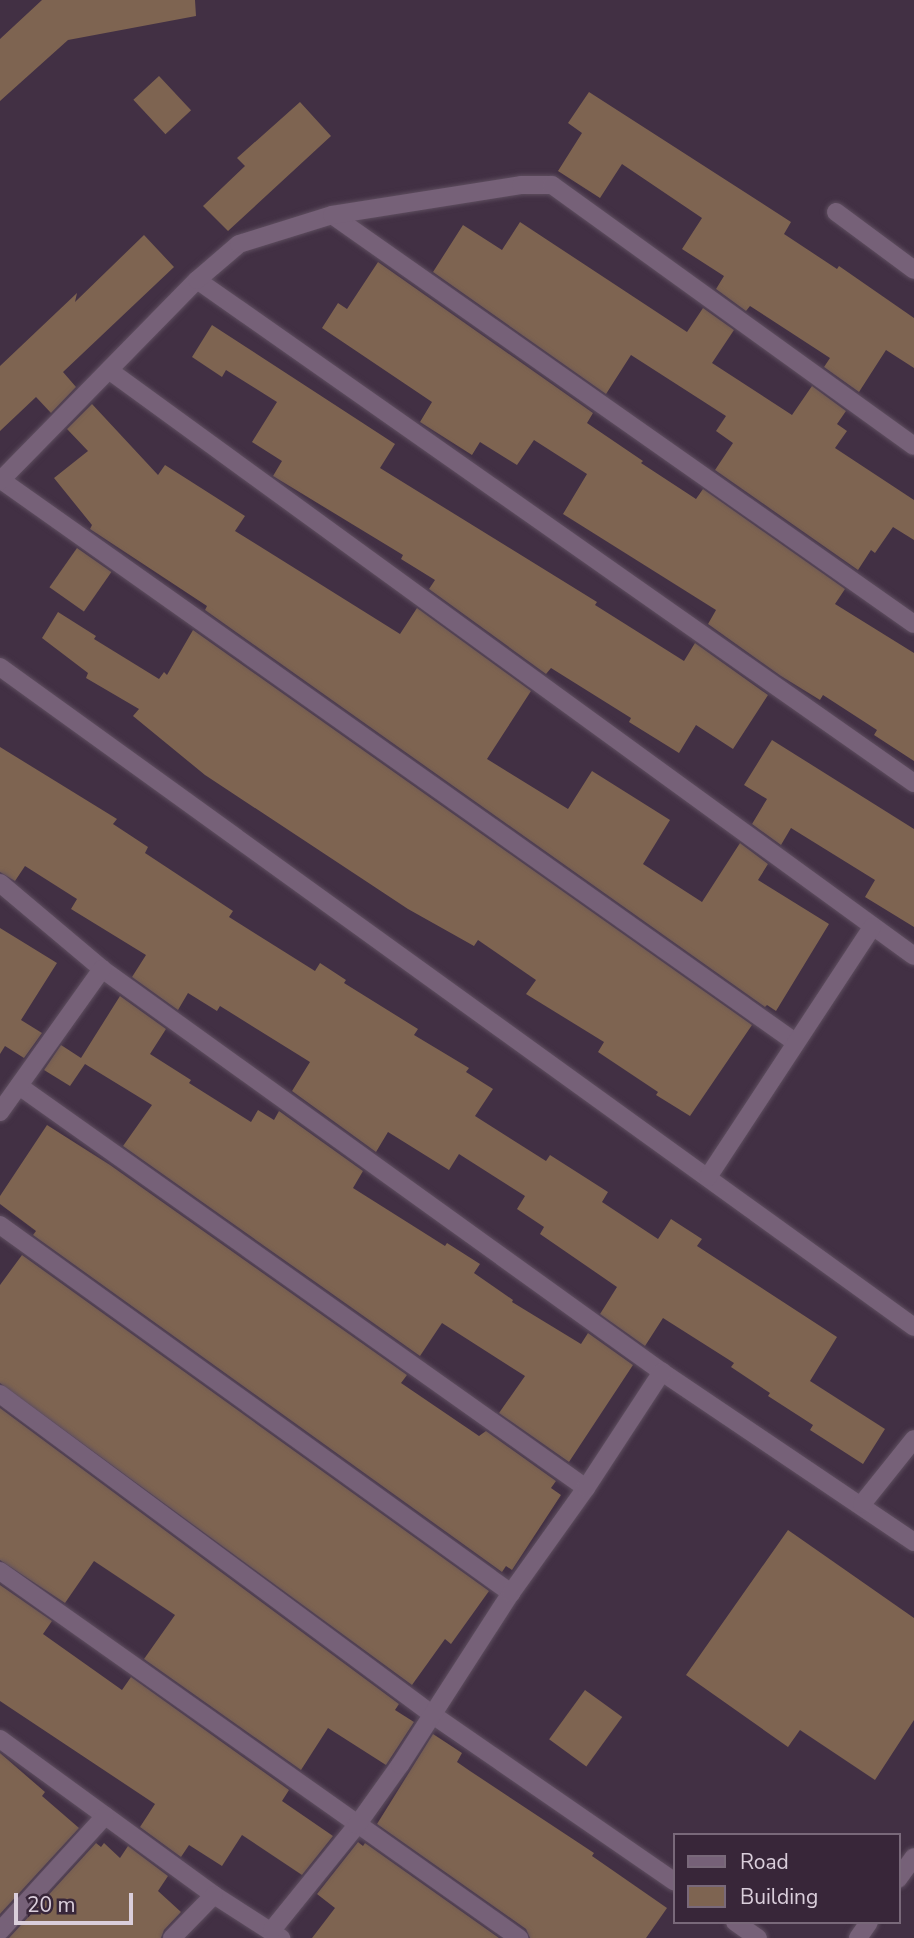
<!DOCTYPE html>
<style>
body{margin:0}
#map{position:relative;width:914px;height:1938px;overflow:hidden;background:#423044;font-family:"Nunito Sans",sans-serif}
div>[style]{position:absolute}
.building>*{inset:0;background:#7e6451;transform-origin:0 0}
.roads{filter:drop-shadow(0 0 2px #5e4e5f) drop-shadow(0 0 2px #5e4e5f)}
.street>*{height:18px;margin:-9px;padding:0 9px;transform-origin:9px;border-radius:9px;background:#766178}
span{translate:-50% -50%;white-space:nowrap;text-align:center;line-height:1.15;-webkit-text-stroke:7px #382639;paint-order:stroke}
.legend{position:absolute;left:673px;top:1833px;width:228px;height:91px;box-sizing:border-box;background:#382639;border:2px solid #79697a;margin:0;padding:9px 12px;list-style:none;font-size:21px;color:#dacedb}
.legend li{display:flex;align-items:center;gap:14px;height:35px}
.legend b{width:35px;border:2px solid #79697a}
.scale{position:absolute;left:14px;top:1893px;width:119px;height:32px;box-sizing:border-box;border:4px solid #dacedb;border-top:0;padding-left:9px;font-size:21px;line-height:24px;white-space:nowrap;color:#dacedb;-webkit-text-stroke:5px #382639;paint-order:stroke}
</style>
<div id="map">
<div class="building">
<i style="clip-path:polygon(42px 0,195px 0,196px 16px,68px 40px,0 101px,0 39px)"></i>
<i style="left:159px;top:76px;width:47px;height:35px;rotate:47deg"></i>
<i style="clip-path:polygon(589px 92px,791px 222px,784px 234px,837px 269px,839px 266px,914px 318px,914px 368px,886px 350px,859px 392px,824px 367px,830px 358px,750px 306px,746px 311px,716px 289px,724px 276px,682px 249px,702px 218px,622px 164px,600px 198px,558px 171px,582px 133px,568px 123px)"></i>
<i style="clip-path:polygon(300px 102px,331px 136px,228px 231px,203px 206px,245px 166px,237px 158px)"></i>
<i style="clip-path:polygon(520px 222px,687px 332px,703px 308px,734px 330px,712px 363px,792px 415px,812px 386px,846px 411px,837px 424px,847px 431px,835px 448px,914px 500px,914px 540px,893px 527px,875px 553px,871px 550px,858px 570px,715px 470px,733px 443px,716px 431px,726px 416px,631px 355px,606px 394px,433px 272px,463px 225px,502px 250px)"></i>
<i style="clip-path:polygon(144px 235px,174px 267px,63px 372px,76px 387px,51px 413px,36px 397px,0 431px,0 366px,77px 293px,75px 302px)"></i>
<i style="clip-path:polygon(378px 262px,593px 413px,587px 423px,643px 461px,641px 463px,696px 499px,703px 489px,845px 589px,835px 604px,914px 653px,914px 761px,874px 735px,877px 730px,823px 695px,820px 700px,781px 676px,708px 624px,716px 610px,563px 514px,587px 474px,534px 440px,517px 465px,480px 442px,472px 455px,420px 422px,432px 402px,322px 328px,338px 303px,347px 309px)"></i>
<i style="clip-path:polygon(212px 325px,395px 444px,380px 468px,597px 602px,595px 605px,684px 661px,695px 643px,768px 695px,733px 749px,696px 725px,679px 753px,629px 722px,631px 718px,551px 668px,546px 674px,429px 589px,435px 580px,401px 559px,403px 555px,273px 476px,282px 461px,252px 442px,277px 402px,226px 370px,222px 377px,192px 357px)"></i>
<i style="clip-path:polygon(92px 404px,158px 475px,165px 465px,245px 516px,235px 531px,400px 634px,417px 608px,531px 691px,487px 759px,568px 809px,592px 771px,670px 820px,643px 864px,702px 902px,740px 843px,768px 864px,758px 880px,829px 924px,776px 1011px,767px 1005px,765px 1007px,205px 610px,207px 606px,90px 529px,92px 525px,54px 478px,88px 451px,67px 429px)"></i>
<i style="left:77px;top:548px;width:42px;height:48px;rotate:35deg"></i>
<i style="clip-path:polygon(58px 612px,96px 636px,94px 639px,159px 679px,164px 672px,167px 675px,193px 630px,752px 1025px,690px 1116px,656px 1095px,658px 1092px,598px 1052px,604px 1042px,526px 994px,536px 980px,478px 940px,474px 946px,408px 909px,205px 775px,133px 716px,139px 709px,86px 678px,88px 673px,42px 638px)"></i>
<i style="clip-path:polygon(772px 740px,914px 829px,914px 927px,865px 897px,875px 880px,791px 828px,781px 845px,752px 824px,767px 799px,744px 785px)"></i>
<i style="clip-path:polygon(0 747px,117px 819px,113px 824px,148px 847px,145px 853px,233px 911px,229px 917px,315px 971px,320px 963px,346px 980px,344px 983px,418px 1029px,414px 1035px,469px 1068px,466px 1072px,493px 1089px,475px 1116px,546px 1161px,550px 1155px,608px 1192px,602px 1202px,658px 1239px,671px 1219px,702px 1239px,697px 1246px,837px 1337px,810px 1381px,885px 1429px,863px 1464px,810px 1430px,813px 1425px,768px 1396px,770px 1393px,731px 1367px,734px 1363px,663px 1318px,645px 1346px,600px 1314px,617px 1287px,540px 1234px,544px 1227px,517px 1209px,525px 1196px,459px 1154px,449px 1170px,388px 1132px,376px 1152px,292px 1091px,310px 1062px,220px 1006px,217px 1011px,188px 993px,178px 1010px,132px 977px,146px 955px,71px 909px,77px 899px,25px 866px,15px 881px,0 872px)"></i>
<i style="clip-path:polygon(0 928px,57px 963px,21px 1020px,42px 1033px,24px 1058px,5px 1046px,0 1054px)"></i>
<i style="clip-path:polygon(120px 996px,166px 1029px,150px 1054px,191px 1080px,189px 1083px,251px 1122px,258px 1110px,274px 1120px,279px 1111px,363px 1171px,353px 1188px,445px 1246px,447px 1243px,480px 1264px,474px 1273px,513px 1300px,512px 1302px,581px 1344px,588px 1333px,633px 1365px,569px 1462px,499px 1413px,525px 1376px,442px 1323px,420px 1356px,123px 1146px,152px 1105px,85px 1064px,70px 1086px,44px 1070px,61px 1045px,81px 1058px)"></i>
<i style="clip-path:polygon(47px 1125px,110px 1165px,407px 1375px,401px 1383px,479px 1436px,486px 1431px,556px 1481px,551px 1488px,561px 1495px,512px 1570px,506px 1566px,502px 1572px,33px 1235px,36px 1231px,0 1204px,0 1196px)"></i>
<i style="clip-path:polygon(22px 1255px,489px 1591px,451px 1644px,445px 1639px,412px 1685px,0 1383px,0 1285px)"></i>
<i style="clip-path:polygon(0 1408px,399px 1704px,395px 1710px,414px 1722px,386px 1765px,328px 1728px,301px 1770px,144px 1659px,175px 1615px,94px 1561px,65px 1603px,0 1560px)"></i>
<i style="clip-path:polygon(788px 1530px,914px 1618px,914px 1720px,875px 1780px,800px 1730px,788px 1747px,686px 1675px)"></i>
<i style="clip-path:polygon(0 1585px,52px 1621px,43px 1634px,122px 1690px,131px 1677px,289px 1790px,282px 1801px,333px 1836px,302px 1875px,242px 1835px,222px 1866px,189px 1845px,181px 1857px,140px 1827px,155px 1804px,0 1701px)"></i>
<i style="left:585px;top:1690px;width:46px;height:61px;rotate:36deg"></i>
<i style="clip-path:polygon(433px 1734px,462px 1753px,457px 1762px,470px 1771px,594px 1853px,592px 1856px,667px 1908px,646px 1938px,530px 1938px,526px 1929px,377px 1824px)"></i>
<i style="clip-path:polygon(0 1753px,45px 1792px,42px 1796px,79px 1828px,0 1914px)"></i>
<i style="clip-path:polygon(358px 1842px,363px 1846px,365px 1843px,499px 1938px,312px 1938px,335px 1908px,317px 1894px)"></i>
<i style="clip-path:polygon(96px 1843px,101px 1847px,104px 1843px,120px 1858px,128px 1846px,168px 1876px,158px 1891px,181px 1912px,164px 1930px,161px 1938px,9px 1938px)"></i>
</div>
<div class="roads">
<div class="street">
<i style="left:836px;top:212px;width:97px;rotate:36.6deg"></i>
<i style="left:332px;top:215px;width:711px;rotate:35.1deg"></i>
<i style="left:197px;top:280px;width:876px;rotate:35.05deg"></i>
<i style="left:110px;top:371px;width:994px;rotate:36.04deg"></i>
<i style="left:1px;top:480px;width:973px;rotate:35.29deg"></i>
<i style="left:0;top:481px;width:281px;rotate:-45.6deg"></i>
<i style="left:197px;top:280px;width:55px;rotate:-40.6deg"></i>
<i style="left:239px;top:244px;width:97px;rotate:-17.3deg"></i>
<i style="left:332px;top:215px;width:191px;rotate:-9deg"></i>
<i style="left:521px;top:185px;width:31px"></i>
<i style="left:552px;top:185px;width:446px;rotate:35.8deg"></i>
<i style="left:0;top:667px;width:1127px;rotate:35.83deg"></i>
<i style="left:0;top:883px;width:133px;rotate:40.1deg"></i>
<i style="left:102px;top:969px;width:690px;rotate:35.74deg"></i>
<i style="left:662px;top:1372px;width:304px;rotate:34deg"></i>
<i style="left:19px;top:1086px;width:695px;rotate:35.34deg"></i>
<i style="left:0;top:1112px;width:176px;rotate:-54.5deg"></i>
<i style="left:708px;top:1177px;width:299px;rotate:-56.7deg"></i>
<i style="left:0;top:1225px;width:630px;rotate:35.76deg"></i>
<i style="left:0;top:1394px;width:539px;rotate:36.55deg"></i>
<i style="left:433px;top:1715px;width:293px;rotate:34.6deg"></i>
<i style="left:862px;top:1504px;width:83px;rotate:-51.3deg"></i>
<i style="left:0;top:1571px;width:636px;rotate:35.27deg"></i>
<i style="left:0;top:1739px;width:265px;rotate:36.1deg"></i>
<i style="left:214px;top:1895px;width:80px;rotate:32.7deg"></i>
<i style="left:898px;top:1879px;width:27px;rotate:-54deg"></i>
<i style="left:735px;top:1922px;width:28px;rotate:35deg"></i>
<i style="left:272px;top:1930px;width:135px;rotate:-51deg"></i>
<i style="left:357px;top:1825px;width:74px;rotate:-54.4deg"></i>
<i style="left:400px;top:1765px;width:205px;rotate:-57.2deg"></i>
<i style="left:511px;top:1593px;width:129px;rotate:-54.5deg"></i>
<i style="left:586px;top:1488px;width:139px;rotate:-56.8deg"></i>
<i style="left:0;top:1931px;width:156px;rotate:-47.6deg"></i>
<i style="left:172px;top:1938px;width:60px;rotate:-45.7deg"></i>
<i style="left:858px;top:1938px;width:19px;rotate:-55deg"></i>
</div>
</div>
<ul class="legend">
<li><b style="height:9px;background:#766178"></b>Road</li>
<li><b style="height:19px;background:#7e6451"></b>Building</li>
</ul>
<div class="scale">20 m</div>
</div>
